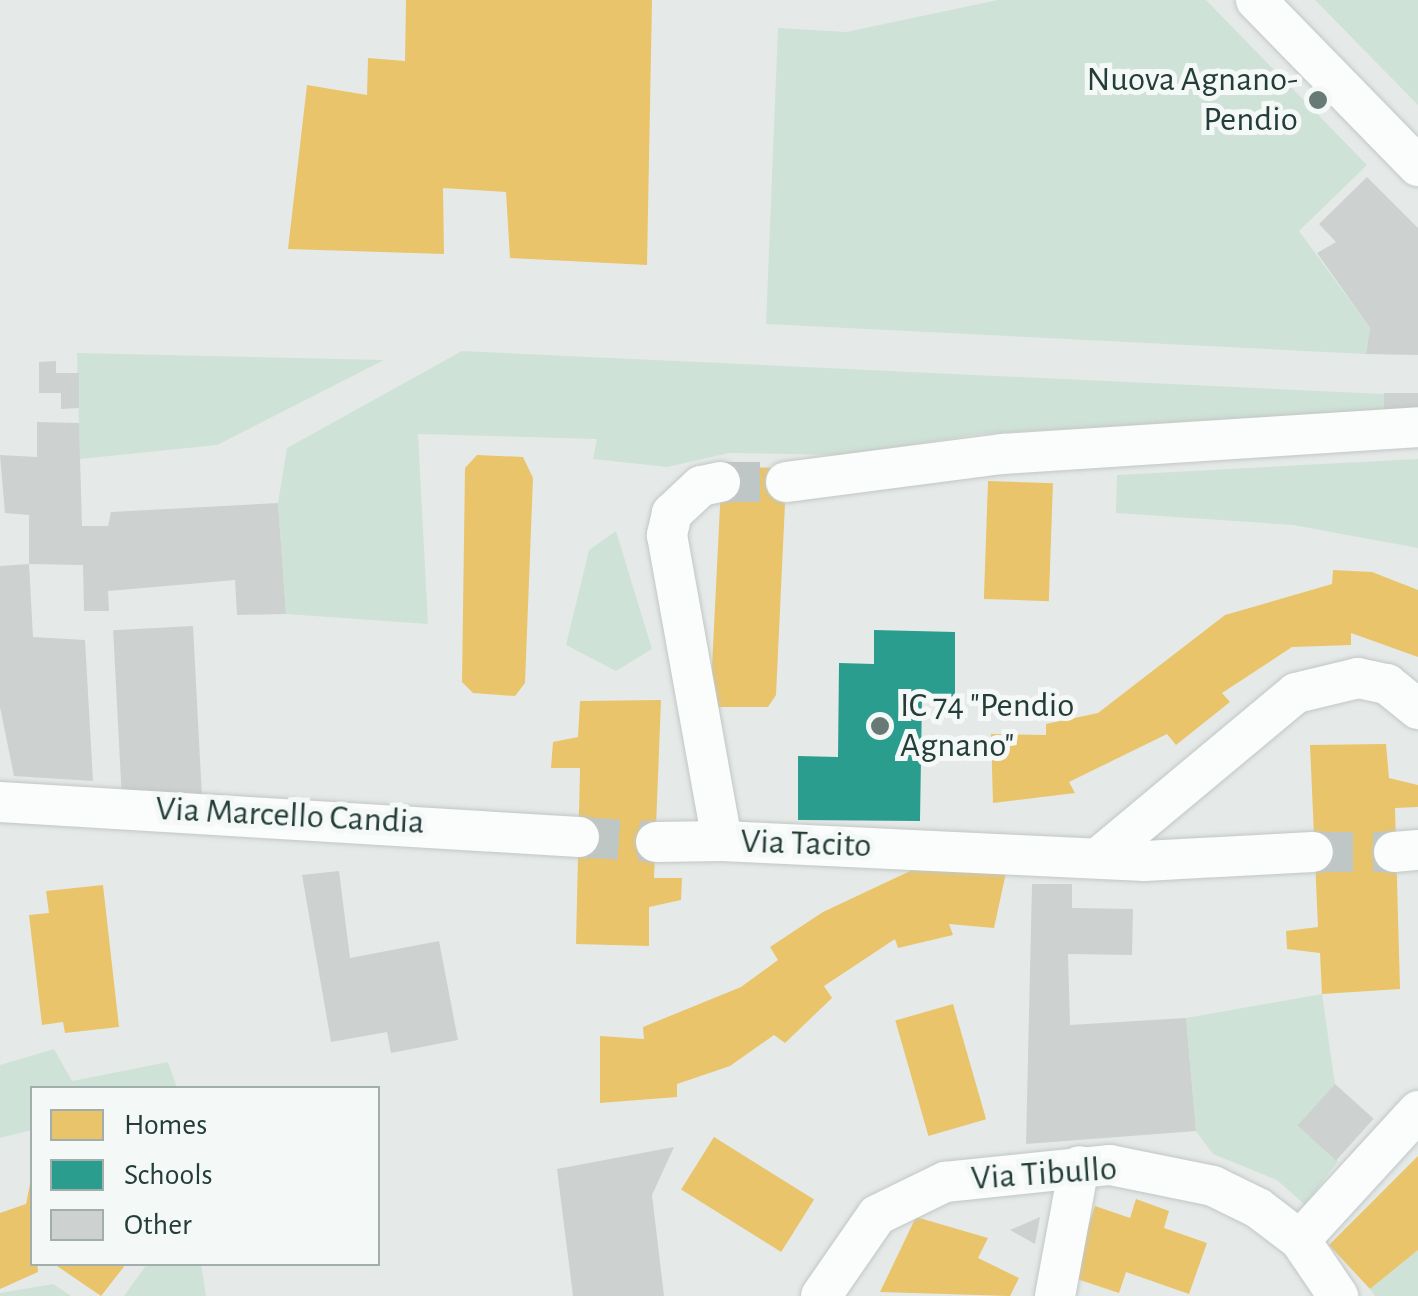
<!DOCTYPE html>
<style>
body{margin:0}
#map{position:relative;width:1418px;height:1296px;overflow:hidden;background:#e5eae8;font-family:"Alegreya Sans",sans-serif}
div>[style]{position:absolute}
.green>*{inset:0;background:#cfe2d7}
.homes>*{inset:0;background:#e9c46a;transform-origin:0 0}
.schools>*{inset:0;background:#2a9d8f}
.building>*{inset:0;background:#cdd1d0;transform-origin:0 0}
.street-tunnel>*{height:40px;margin-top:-20px;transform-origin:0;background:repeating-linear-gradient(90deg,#bec7c5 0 40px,transparent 0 60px)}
.roads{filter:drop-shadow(0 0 2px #c2c7c5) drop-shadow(0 0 2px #c2c7c5)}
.street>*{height:40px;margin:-20px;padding:0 20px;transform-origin:20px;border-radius:20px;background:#fbfcfc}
.dots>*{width:28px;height:28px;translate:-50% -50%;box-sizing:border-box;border:5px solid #f4f9f7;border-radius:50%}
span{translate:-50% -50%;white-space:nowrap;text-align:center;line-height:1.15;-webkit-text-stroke:10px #f4f9f7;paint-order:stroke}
.poi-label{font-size:35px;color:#243d39}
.right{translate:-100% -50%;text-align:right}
.left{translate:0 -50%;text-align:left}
.street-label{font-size:35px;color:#243d39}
.legend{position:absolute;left:30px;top:1086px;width:350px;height:180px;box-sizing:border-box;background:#f4f9f7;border:2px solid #a1aeab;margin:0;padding:12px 18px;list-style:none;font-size:30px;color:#243d39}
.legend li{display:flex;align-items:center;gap:20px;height:50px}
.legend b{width:50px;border:2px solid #a1aeab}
</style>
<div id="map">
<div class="green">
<i style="clip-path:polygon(998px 0,1206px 0,1367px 165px,1299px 231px,1370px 328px,1366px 354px,766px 324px,778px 28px,846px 32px)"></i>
<i style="clip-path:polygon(1315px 0,1418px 0,1418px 105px)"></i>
<i style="clip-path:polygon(462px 351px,1384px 394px,1385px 410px,980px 434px,843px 455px,729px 453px,667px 467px,593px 459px,597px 439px,418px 434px,428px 624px,286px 614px,278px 503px,287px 448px)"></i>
<i style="clip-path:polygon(77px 353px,384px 360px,217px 445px,80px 459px)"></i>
<i style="clip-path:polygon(1418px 459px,1418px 548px,1293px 525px,1116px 513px,1117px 475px)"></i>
<i style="clip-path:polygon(616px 531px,652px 649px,616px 671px,566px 645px,589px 550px)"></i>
<i style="clip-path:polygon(1322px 994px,1335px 1084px,1298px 1126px,1338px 1161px,1305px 1205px,1277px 1180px,1213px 1154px,1196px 1131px,1186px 1018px)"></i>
<i style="clip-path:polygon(54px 1049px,72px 1081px,168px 1062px,177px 1088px,32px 1088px,32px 1130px,0 1138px,0 1065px)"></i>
<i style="clip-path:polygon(1418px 1250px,1418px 1296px,1375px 1296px,1370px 1289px)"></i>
<i style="clip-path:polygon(147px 1264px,201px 1264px,206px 1296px,124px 1296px)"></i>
<i style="clip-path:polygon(53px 1284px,71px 1296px,0 1296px,0 1293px)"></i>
</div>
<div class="homes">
<i style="clip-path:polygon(406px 0,652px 0,647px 265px,510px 258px,506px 192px,443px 188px,444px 254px,288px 249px,307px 85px,367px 95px,368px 58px,405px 61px)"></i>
<i style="clip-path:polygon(477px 455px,523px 457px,533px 478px,525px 683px,515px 696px,473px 693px,462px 682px,465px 468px)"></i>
<i style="clip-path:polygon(722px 466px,779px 468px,786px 482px,776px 695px,768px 707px,710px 707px)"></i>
<i style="left:988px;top:481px;width:65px;height:118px;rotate:2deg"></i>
<i style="clip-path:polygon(1333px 570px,1372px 572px,1418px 590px,1418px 657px,1351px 633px,1351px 645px,1292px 647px,1222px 693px,1230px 702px,1176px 745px,1167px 734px,1069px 782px,1075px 793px,993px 803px,991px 734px,1046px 735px,1046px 724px,1098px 713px,1225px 615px,1332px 584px)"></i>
<i style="clip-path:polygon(661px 700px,654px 878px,682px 878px,681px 900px,649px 907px,649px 946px,576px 944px,580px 768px,551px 768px,553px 742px,578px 737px,580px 701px)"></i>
<i style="clip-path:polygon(1386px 744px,1389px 778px,1418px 785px,1418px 807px,1395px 808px,1400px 989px,1322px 994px,1320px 953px,1287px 949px,1286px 931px,1318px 927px,1310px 745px)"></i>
<i style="clip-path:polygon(925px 864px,1007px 868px,994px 928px,949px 924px,953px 935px,898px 948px,895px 939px,824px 986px,832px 998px,785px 1043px,774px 1035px,730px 1066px,677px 1084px,677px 1097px,600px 1103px,600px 1036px,644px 1039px,643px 1027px,741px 987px,778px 960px,770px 947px,823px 912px)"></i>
<i style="clip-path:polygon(103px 885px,119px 1027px,65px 1033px,63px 1022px,42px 1025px,29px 915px,49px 913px,46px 891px)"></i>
<i style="left:953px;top:1004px;width:120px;height:60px;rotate:74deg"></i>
<i style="left:714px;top:1137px;width:118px;height:62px;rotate:32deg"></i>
<i style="clip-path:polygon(1418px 1156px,1418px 1250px,1370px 1289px,1329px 1245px)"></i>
<i style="clip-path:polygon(31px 1179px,38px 1272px,0 1289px,0 1213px,26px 1204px)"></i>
<i style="clip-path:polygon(1136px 1199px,1169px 1211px,1164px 1228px,1207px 1243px,1189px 1294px,1126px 1272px,1119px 1293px,1071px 1277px,1095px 1206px,1130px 1218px)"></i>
<i style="clip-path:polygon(916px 1217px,988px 1238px,978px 1258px,1019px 1278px,1010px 1296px,880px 1292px)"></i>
<i style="clip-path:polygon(54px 1264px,126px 1264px,101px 1296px)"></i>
</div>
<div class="schools">
<i style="clip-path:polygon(874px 630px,955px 632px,955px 697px,922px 696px,920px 821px,798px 820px,798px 756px,838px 757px,839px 663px,874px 664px)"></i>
</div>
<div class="building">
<i style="clip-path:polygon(1367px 177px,1418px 228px,1418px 355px,1366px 354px,1370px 328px,1317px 253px,1336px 242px,1319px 224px)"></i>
<i style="clip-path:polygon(56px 361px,56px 373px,79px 373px,79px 408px,61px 409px,61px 393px,39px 393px,39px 362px)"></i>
<i style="left:1418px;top:393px;width:16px;height:34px;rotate:90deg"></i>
<i style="clip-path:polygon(37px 422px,79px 423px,82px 526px,108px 526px,111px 512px,278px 503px,286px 614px,237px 615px,235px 580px,108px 591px,109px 611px,84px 611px,83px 565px,29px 564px,29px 515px,5px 513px,0 455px,37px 457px)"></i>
<i style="clip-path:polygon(29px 564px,33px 637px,85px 640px,93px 781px,14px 776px,0 707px,0 566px)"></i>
<i style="left:193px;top:626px;width:168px;height:80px;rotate:87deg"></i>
<i style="clip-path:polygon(339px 871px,350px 958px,439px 941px,458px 1040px,391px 1053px,387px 1032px,331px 1042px,302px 875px)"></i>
<i style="clip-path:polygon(1032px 884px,1072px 884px,1072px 908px,1133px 909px,1132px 955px,1068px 954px,1070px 1025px,1186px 1018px,1196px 1131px,1026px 1144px)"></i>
<i style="left:1335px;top:1084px;width:52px;height:56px;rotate:42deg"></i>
<i style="clip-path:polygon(674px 1147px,652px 1195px,664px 1296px,573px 1296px,557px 1169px)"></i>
<i style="clip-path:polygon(1040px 1217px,1035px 1244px,1010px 1230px)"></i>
</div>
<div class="street-tunnel">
<i style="left:720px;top:482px;width:66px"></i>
<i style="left:579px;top:837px;width:77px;rotate:3.7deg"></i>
<i style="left:1313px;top:852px;width:81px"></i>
</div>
<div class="roads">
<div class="street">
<i style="left:1256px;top:0;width:232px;rotate:45.7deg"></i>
<i style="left:720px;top:482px;width:19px;rotate:168deg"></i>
<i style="left:701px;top:486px;width:40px;rotate:137deg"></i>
<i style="left:672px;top:513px;width:23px;rotate:103deg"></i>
<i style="left:667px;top:535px;width:311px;rotate:79.8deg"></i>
<i style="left:722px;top:841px;width:423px;rotate:2.7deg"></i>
<i style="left:1145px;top:861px;width:168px;rotate:-3.1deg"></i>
<i style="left:786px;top:482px;width:219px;rotate:-7.4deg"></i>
<i style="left:1003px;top:454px;width:416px;rotate:-3.7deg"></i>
<i style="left:0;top:802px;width:580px;rotate:3.46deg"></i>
<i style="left:656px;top:842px;width:66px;rotate:-0.9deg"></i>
<i style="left:1394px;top:852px;width:24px;rotate:-5deg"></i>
<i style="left:1104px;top:853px;width:250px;rotate:-39.8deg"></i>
<i style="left:1296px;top:693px;width:64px;rotate:-13.6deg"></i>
<i style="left:1358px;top:678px;width:30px;rotate:12deg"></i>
<i style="left:1387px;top:684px;width:40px;rotate:39deg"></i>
<i style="left:1300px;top:1240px;width:175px;rotate:-47.5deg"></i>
<i style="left:821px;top:1296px;width:98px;rotate:-55.3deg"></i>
<i style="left:877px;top:1215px;width:76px;rotate:-25.9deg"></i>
<i style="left:945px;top:1182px;width:166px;rotate:-5.9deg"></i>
<i style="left:1110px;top:1165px;width:105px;rotate:11.5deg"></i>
<i style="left:1213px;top:1186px;width:50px;rotate:26.1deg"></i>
<i style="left:1258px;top:1208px;width:53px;rotate:37.3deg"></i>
<i style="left:1300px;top:1240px;width:68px;rotate:55.8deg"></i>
<i style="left:1055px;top:1296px;width:132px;rotate:-79.5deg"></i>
</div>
</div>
<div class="dots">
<i style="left:1318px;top:100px;background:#687a76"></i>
<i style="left:880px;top:726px;background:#687a76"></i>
</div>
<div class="poi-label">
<span class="right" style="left:1298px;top:100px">Nuova Agnano-<br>Pendio</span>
<span class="left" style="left:900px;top:726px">IC 74 "Pendio<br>Agnano"</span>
</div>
<div class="street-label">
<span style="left:290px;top:816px;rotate:3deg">Via Marcello Candia</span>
<span style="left:806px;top:844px;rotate:2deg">Via Tacito</span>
<span style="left:1044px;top:1174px;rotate:-4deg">Via Tibullo</span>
</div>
<ul class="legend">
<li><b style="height:28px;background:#e9c46a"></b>Homes</li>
<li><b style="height:28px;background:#2a9d8f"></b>Schools</li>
<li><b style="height:28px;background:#cdd1d0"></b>Other</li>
</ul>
</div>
